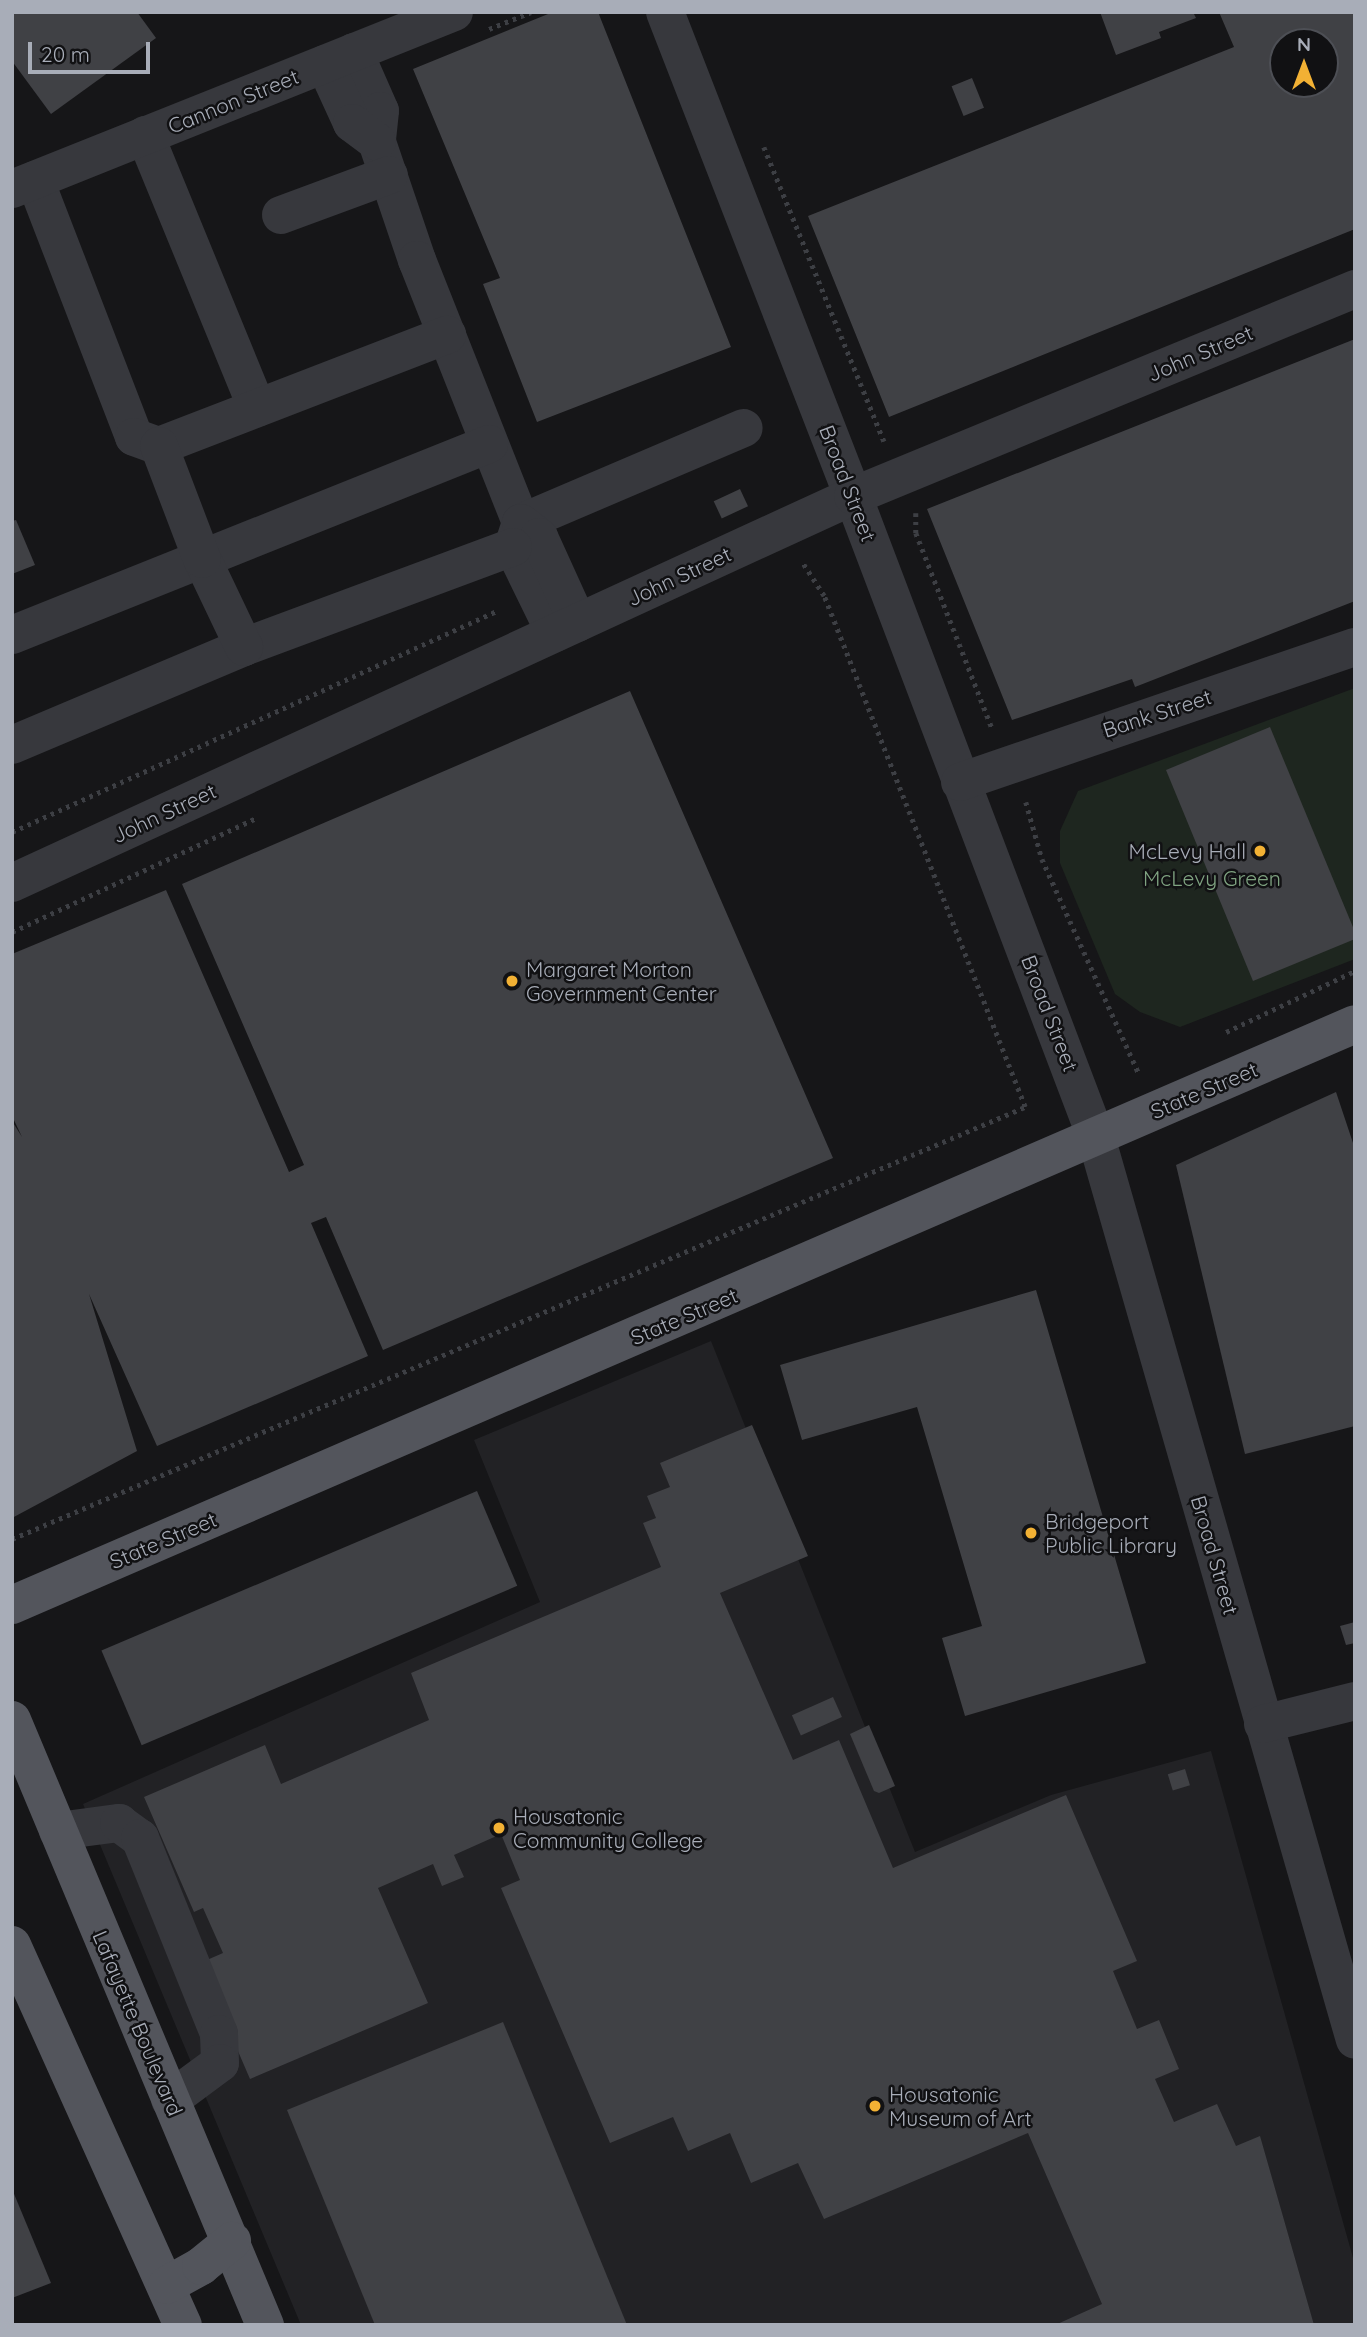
<!DOCTYPE html>
<style>
body{margin:0}
#map{position:relative;width:1367px;height:2337px;overflow:hidden;background:#161618;font-family:Quicksand,sans-serif}
div>[style]{position:absolute}
.built>*{inset:0;background:#222225}
.green>*{inset:0;background:#1e261f}
.building>*{inset:0;background:#404145;transform-origin:0 0}
.path>*{height:4.5px;margin-top:-2.25px;transform-origin:0;background:repeating-linear-gradient(90deg,#3d3f44 0 3.5px,transparent 0 8.5px)}
.minor>*{height:38px;margin:-19px;padding:0 19px;transform-origin:19px;border-radius:19px;background:#37383d}
.major>*{height:38px;margin:-19px;padding:0 19px;transform-origin:19px;border-radius:19px;background:#53555c}
.dots>*{width:19px;height:19px;translate:-50% -50%;box-sizing:border-box;border:4px solid #111113;border-radius:50%}
span{translate:-50% -50%;white-space:nowrap;text-align:center;line-height:1.15;-webkit-text-stroke:5px #111113;paint-order:stroke}
.street-label{font-size:21px;color:#a8adb8}
.poi-label{font-size:21px;color:#a8adb8}
.right{translate:-100% -50%;text-align:right}
.left{translate:0 -50%;text-align:left}
.park-label{font-size:21px;color:#7fa381}
.frame{position:absolute;inset:0;border:14px solid #a8adb8;pointer-events:none}
.north{position:absolute;left:1269px;top:28px;width:70px;height:70px;box-sizing:border-box;background:#111113;border:2px solid #4d4f55;border-radius:50%;rotate:0deg;font-size:19px;font-weight:700;line-height:28px;text-align:center;color:#a8adb8}
.north::after{content:'';display:block;margin:auto;width:24px;height:32px;background:#f2b134;clip-path:polygon(50% 0,100% 100%,50% 72%,0 100%)}
.scale{position:absolute;left:28px;top:42px;width:122px;height:32px;box-sizing:border-box;border:4px solid #a8adb8;border-top:0;padding-left:9px;font-size:21px;line-height:24px;white-space:nowrap;color:#a8adb8;-webkit-text-stroke:5px #111113;paint-order:stroke}
</style>
<div id="map">
<div class="built">
<i style="clip-path:polygon(711px 1341px,915px 1852px,1051px 1795px,1211px 1751px,1355px 2265px,1355px 2325px,301px 2325px,83px 1804px,540px 1602px,474px 1440px)"></i>
</div>
<div class="green">
<i style="clip-path:polygon(1355px 688px,1355px 959px,1180px 1027px,1140px 1012px,1115px 994px,1060px 863px,1060px 831px,1078px 791px)"></i>
</div>
<div class="building">
<i style="clip-path:polygon(12px 12px,137px 12px,156px 38px,51px 114px,12px 61px)"></i>
<i style="clip-path:polygon(553px 12px,598px 12px,731px 347px,537px 422px,483px 284px,500px 278px,413px 69px)"></i>
<i style="clip-path:polygon(1100px 12px,1193px 12px,1196px 18px,1159px 32px,1161px 38px,1116px 55px)"></i>
<i style="clip-path:polygon(evenodd,1219px 12px,1355px 12px,1355px 229px,889px 417px,808px 216px,1234px 47px,1219px 12px,1283px 42px,1325px 42px,1325px 84px,1283px 84px,1283px 42px)"></i>
<i style="left:972px;top:78px;width:32px;height:22px;rotate:68deg"></i>
<i style="clip-path:polygon(1355px 339px,1355px 601px,1135px 687px,1132px 679px,1012px 720px,927px 509px)"></i>
<i style="left:740px;top:489px;width:19px;height:29px;rotate:65deg"></i>
<i style="clip-path:polygon(16px 520px,35px 565px,12px 574px,12px 521px)"></i>
<i style="clip-path:polygon(630px 691px,833px 1158px,383px 1350px,326px 1217px,311px 1223px,368px 1356px,157px 1446px,89px 1294px,137px 1451px,12px 1518px,12px 1121px,22px 1137px,12px 1116px,12px 954px,166px 890px,289px 1172px,304px 1165px,182px 884px)"></i>
<i style="clip-path:polygon(1270px 727px,1355px 932px,1355px 939px,1253px 981px,1166px 770px)"></i>
<i style="clip-path:polygon(1336px 1092px,1355px 1149px,1355px 1426px,1245px 1454px,1176px 1165px)"></i>
<i style="clip-path:polygon(1036px 1290px,1146px 1663px,965px 1716px,942px 1638px,982px 1626px,917px 1407px,802px 1440px,780px 1365px)"></i>
<i style="clip-path:polygon(752px 1425px,808px 1556px,720px 1593px,793px 1760px,839px 1740px,893px 1868px,1066px 1795px,1137px 1961px,1113px 1971px,1137px 2029px,1159px 2020px,1179px 2069px,1155px 2079px,1174px 2122px,1217px 2104px,1236px 2146px,1260px 2136px,1314px 2325px,1055px 2325px,1102px 2304px,1028px 2133px,824px 2219px,798px 2163px,751px 2183px,730px 2133px,688px 2151px,673px 2117px,610px 2143px,501px 1888px,520px 1880px,501px 1834px,454px 1855px,464px 1877px,442px 1886px,433px 1864px,378px 1888px,428px 2003px,250px 2079px,200px 1963px,223px 1953px,203px 1908px,194px 1912px,144px 1797px,265px 1745px,281px 1784px,429px 1720px,411px 1673px,661px 1567px,643px 1523px,656px 1518px,647px 1496px,670px 1487px,660px 1463px)"></i>
<i style="left:477px;top:1491px;width:103px;height:408px;rotate:67deg"></i>
<i style="clip-path:polygon(1355px 1622px,1355px 1643px,1346px 1645px,1340px 1626px)"></i>
<i style="left:833px;top:1697px;width:22px;height:45px;rotate:66deg"></i>
<i style="clip-path:polygon(869px 1725px,895px 1786px,879px 1793px,874px 1791px,850px 1734px)"></i>
<i style="left:1185px;top:1769px;width:17px;height:18px;rotate:73deg"></i>
<i style="clip-path:polygon(503px 2022px,627px 2325px,375px 2325px,287px 2110px)"></i>
<i style="clip-path:polygon(12px 2189px,51px 2283px,12px 2298px)"></i>
</div>
<div class="path">
<i style="left:489px;top:29px;width:45px;rotate:-22deg"></i>
<i style="left:764px;top:147px;width:318px;rotate:67.8deg"></i>
<i style="left:916px;top:513px;width:20px;rotate:90deg"></i>
<i style="left:916px;top:533px;width:209px;rotate:68.7deg"></i>
<i style="left:1026px;top:802px;width:59px;rotate:74.3deg"></i>
<i style="left:1042px;top:859px;width:234px;rotate:65.7deg"></i>
<i style="left:12px;top:832px;width:535px;rotate:-24.51deg"></i>
<i style="left:12px;top:932px;width:270px;rotate:-25deg"></i>
<i style="left:1226px;top:1032px;width:143px;rotate:-25.3deg"></i>
<i style="left:12px;top:1539px;width:1101px;rotate:-23.1deg"></i>
<i style="left:1025px;top:1107px;width:549px;rotate:-111.47deg"></i>
<i style="left:824px;top:596px;width:38px;rotate:-123deg"></i>
</div>
<div class="minor">
<i style="left:665px;top:12px;width:519px;rotate:68.77deg"></i>
<i style="left:853px;top:496px;width:686px;rotate:69.24deg"></i>
<i style="left:1096px;top:1137px;width:939px;rotate:74deg"></i>
<i style="left:354px;top:52px;width:64px;rotate:66.2deg"></i>
<i style="left:380px;top:111px;width:31px;rotate:96deg"></i>
<i style="left:377px;top:142px;width:125px;rotate:71.3deg"></i>
<i style="left:417px;top:260px;width:283px;rotate:68.4deg"></i>
<i style="left:521px;top:523px;width:242px;rotate:-23.1deg"></i>
<i style="left:325px;top:64px;width:65px;rotate:65.4deg"></i>
<i style="left:352px;top:123px;width:31px;rotate:37deg"></i>
<i style="left:145px;top:135px;width:295px;rotate:67.7deg"></i>
<i style="left:35px;top:180px;width:275px;rotate:68.9deg"></i>
<i style="left:134px;top:437px;width:27px;rotate:20deg"></i>
<i style="left:159px;top:446px;width:309px;rotate:-21.1deg"></i>
<i style="left:12px;top:189px;width:476px;rotate:-21.8deg"></i>
<i style="left:281px;top:215px;width:115px;rotate:-20.3deg"></i>
<i style="left:555px;top:633px;width:96px;rotate:-116deg"></i>
<i style="left:513px;top:547px;width:25px;rotate:-72deg"></i>
<i style="left:521px;top:523px;width:23px;rotate:38deg"></i>
<i style="left:539px;top:537px;width:94px;rotate:65.6deg"></i>
<i style="left:12px;top:635px;width:514px;rotate:-21.82deg"></i>
<i style="left:244px;top:647px;width:287px;rotate:-20.4deg"></i>
<i style="left:12px;top:745px;width:252px;rotate:-22.9deg"></i>
<i style="left:244px;top:647px;width:98px;rotate:-115.5deg"></i>
<i style="left:202px;top:559px;width:121px;rotate:-110.8deg"></i>
<i style="left:960px;top:782px;width:417px;rotate:-18.9deg"></i>
<i style="left:12px;top:883px;width:926px;rotate:-24.71deg"></i>
<i style="left:853px;top:496px;width:543px;rotate:-22.41deg"></i>
<i style="left:1263px;top:1724px;width:95px;rotate:-14deg"></i>
<i style="left:58px;top:1831px;width:62px;rotate:-7.5deg"></i>
<i style="left:119px;top:1823px;width:26px;rotate:36deg"></i>
<i style="left:140px;top:1838px;width:211px;rotate:68deg"></i>
<i style="left:219px;top:2034px;width:29px;rotate:88deg"></i>
<i style="left:220px;top:2063px;width:62px;rotate:143.5deg"></i>
</div>
<div class="major">
<i style="left:12px;top:1605px;width:1463px;rotate:-23.39deg"></i>
<i style="left:12px;top:1720px;width:656px;rotate:67.31deg"></i>
<i style="left:12px;top:1945px;width:417px;rotate:65.8deg"></i>
<i style="left:167px;top:2285px;width:39px;rotate:-29deg"></i>
<i style="left:201px;top:2266px;width:40px;rotate:-39deg"></i>
</div>
<div class="dots">
<i style="left:1260px;top:851px;background:#f2b134"></i>
<i style="left:512px;top:981px;background:#f2b134"></i>
<i style="left:1031px;top:1533px;background:#f2b134"></i>
<i style="left:499px;top:1828px;background:#f2b134"></i>
<i style="left:875px;top:2106px;background:#f2b134"></i>
</div>
<div class="street-label">
<span style="left:233px;top:101px;rotate:-22deg">Cannon Street</span>
<span style="left:1200px;top:353px;rotate:-23deg">John Street</span>
<span style="left:848px;top:483px;rotate:69deg">Broad Street</span>
<span style="left:679px;top:576px;rotate:-25deg">John Street</span>
<span style="left:1157px;top:713px;rotate:-18deg">Bank Street</span>
<span style="left:164px;top:813px;rotate:-25deg">John Street</span>
<span style="left:1050px;top:1013px;rotate:69deg">Broad Street</span>
<span style="left:1204px;top:1090px;rotate:-23deg">State Street</span>
<span style="left:684px;top:1316px;rotate:-23deg">State Street</span>
<span style="left:163px;top:1540px;rotate:-23deg">State Street</span>
<span style="left:1215px;top:1555px;rotate:74deg">Broad Street</span>
<span style="left:138px;top:2023px;rotate:67deg">Lafayette Boulevard</span>
</div>
<div class="poi-label">
<span class="right" style="left:1246px;top:851px">McLevy Hall</span>
<span class="left" style="left:526px;top:981px">Margaret Morton<br>Government Center</span>
<span class="left" style="left:1045px;top:1533px">Bridgeport<br>Public Library</span>
<span class="left" style="left:513px;top:1828px">Housatonic<br>Community College</span>
<span class="left" style="left:889px;top:2106px">Housatonic<br>Museum of Art</span>
</div>
<div class="park-label">
<span style="left:1212px;top:878px">McLevy Green</span>
</div>
<div class="frame"></div>
<div class="north">N</div>
<div class="scale">20 m</div>
</div>
